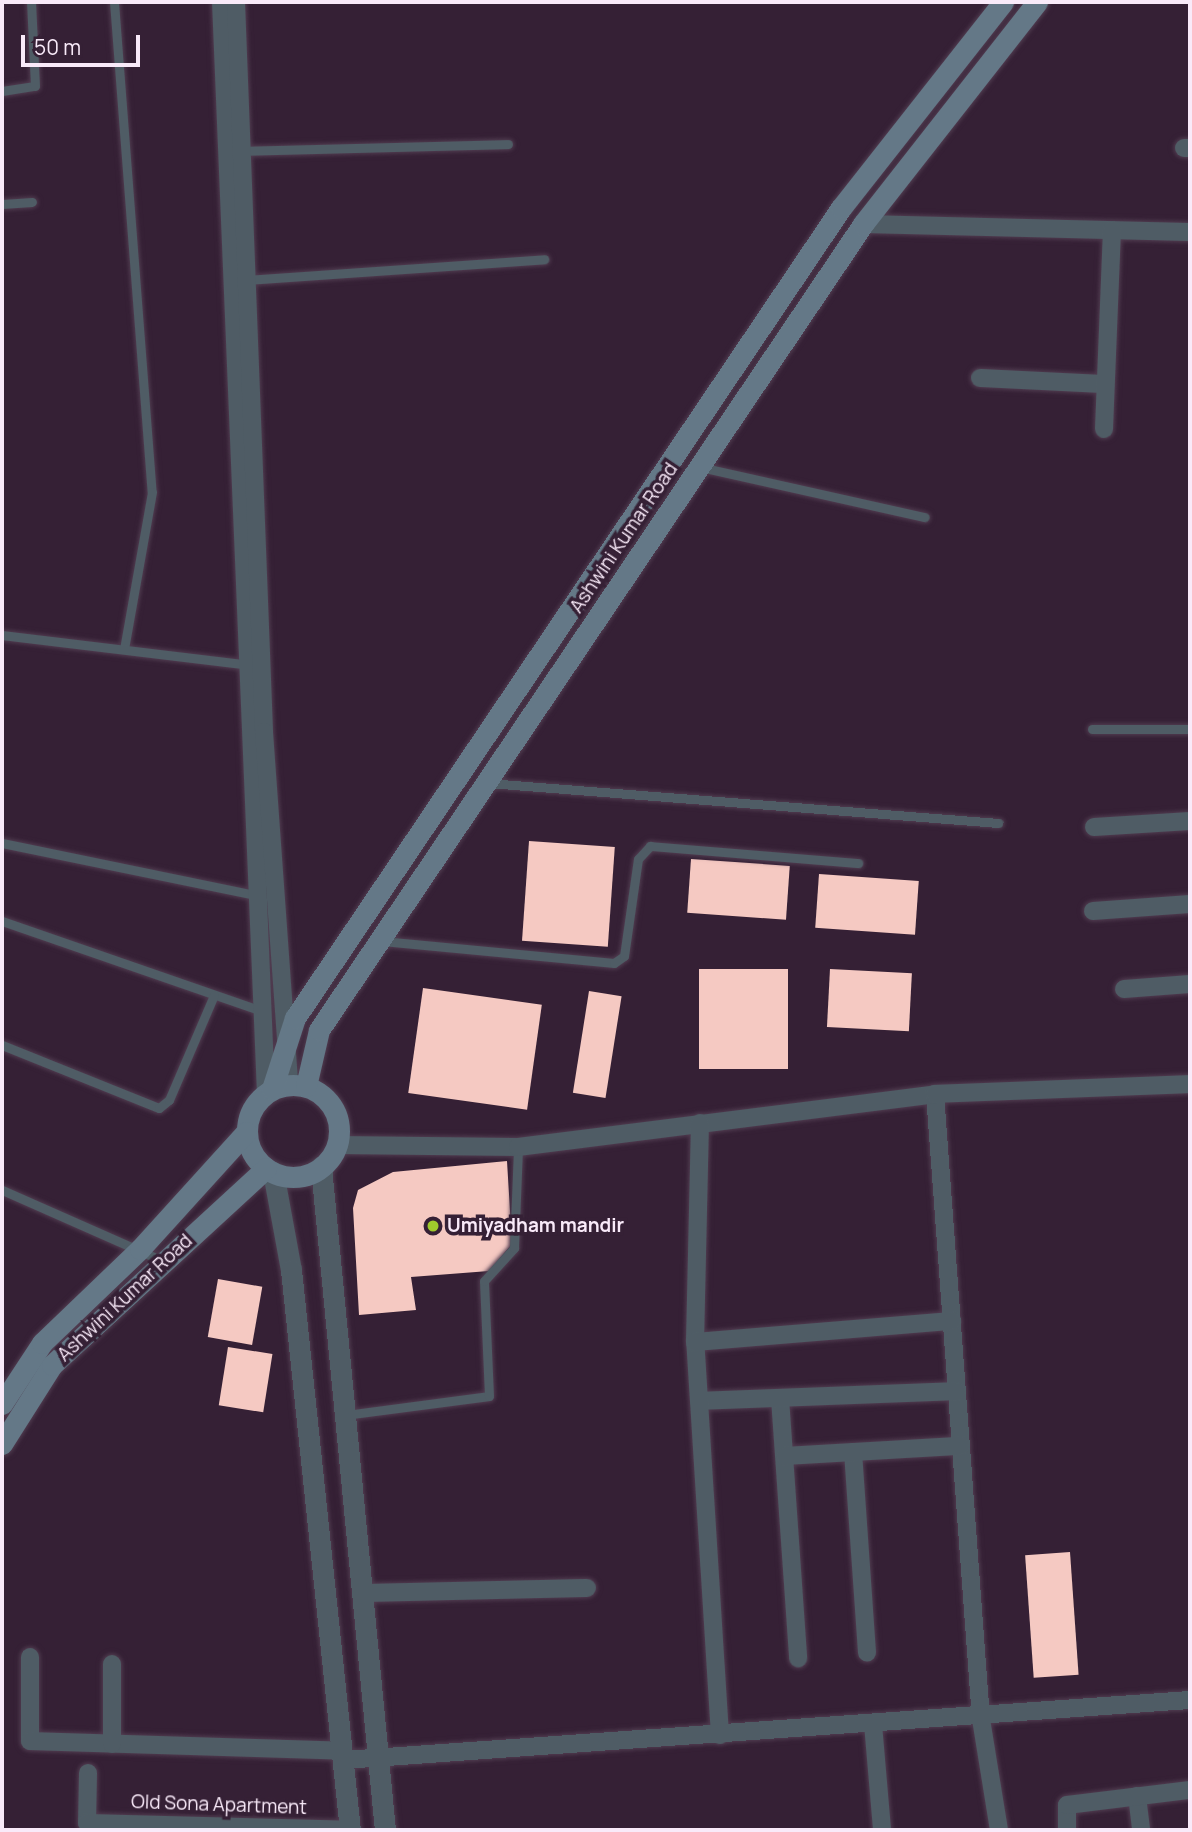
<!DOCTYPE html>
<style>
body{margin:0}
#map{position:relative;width:1192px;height:1832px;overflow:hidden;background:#352035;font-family:Manrope,sans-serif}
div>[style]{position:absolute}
.building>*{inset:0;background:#f5c9c2;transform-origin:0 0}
.roads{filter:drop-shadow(0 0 2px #503c50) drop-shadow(0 0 2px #503c50)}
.service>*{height:9px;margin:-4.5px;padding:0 4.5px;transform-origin:4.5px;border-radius:4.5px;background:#4f5c65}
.minor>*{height:18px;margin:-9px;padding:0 9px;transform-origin:9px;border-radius:9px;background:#4f5c65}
.tertiary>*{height:21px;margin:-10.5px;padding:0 10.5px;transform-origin:10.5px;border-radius:10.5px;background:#4f5c65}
.secondary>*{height:21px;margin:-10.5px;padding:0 10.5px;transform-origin:10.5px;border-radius:10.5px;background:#647887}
.secondary>.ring{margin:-10.5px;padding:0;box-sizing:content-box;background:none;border:21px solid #647887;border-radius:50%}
.dots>*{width:19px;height:19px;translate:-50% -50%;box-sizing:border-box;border:4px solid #352035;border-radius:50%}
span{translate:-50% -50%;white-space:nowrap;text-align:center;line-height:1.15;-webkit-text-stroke:7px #352035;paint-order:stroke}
.street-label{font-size:19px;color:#f9eaf9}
.poi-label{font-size:19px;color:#f9eaf9;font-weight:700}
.left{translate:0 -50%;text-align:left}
.frame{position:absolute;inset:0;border:4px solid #f9eaf9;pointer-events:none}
.scale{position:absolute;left:21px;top:35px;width:119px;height:32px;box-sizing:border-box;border:4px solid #f9eaf9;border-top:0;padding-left:9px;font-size:21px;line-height:24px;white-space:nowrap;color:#f9eaf9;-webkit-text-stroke:5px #352035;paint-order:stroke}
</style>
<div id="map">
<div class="building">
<i style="left:529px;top:841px;width:86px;height:100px;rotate:4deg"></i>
<i style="left:691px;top:859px;width:99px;height:54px;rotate:4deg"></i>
<i style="left:819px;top:874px;width:100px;height:54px;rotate:4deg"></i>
<i style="left:699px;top:969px;width:89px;height:100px"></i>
<i style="left:830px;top:969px;width:82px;height:58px;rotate:3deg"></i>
<i style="left:423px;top:988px;width:120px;height:106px;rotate:8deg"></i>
<i style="left:589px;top:991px;width:33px;height:103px;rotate:9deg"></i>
<i style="clip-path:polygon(507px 1161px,512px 1244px,489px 1271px,411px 1277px,416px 1310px,359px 1315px,353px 1208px,358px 1190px,393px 1172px)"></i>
<i style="left:218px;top:1279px;width:45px;height:59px;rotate:10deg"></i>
<i style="left:228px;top:1347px;width:45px;height:59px;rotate:9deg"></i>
<i style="left:1070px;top:1552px;width:123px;height:45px;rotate:86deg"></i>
</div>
<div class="roads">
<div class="service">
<i style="left:114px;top:2px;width:491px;rotate:85.6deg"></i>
<i style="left:152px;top:492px;width:159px;rotate:100.1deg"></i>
<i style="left:2px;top:91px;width:33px;rotate:-9deg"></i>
<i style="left:35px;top:86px;width:84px;rotate:-92.7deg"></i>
<i style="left:242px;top:151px;width:266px;rotate:-1.5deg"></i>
<i style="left:2px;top:204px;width:30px;rotate:-4deg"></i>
<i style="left:247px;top:280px;width:298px;rotate:-4deg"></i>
<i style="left:705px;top:468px;width:225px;rotate:12.6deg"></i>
<i style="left:2px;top:635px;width:250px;rotate:6.9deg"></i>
<i style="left:1092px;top:729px;width:98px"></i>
<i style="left:488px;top:783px;width:512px;rotate:4.48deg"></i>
<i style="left:2px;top:843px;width:259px;rotate:11.6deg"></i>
<i style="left:2px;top:921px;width:275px;rotate:19.1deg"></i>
<i style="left:382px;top:941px;width:233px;rotate:5.4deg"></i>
<i style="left:614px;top:963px;width:12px;rotate:-35deg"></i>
<i style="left:624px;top:956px;width:98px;rotate:-81.8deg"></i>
<i style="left:638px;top:859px;width:18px;rotate:-47deg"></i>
<i style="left:650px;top:846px;width:209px;rotate:4.7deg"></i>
<i style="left:2px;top:1045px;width:169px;rotate:21.9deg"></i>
<i style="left:159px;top:1108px;width:13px;rotate:-39deg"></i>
<i style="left:169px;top:1100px;width:114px;rotate:-66.8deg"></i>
<i style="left:2px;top:1190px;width:176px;rotate:23.8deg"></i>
<i style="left:345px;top:1415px;width:145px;rotate:-7.5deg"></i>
<i style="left:489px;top:1396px;width:115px;rotate:-92.5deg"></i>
<i style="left:484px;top:1281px;width:45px;rotate:-47.7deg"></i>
<i style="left:514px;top:1248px;width:101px;rotate:-87.7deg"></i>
</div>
<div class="minor">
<i style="left:221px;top:2px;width:1092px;rotate:87.64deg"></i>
<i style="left:236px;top:2px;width:731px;rotate:87.8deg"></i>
<i style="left:264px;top:732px;width:354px;rotate:85.9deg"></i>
<i style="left:1184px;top:148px;width:6px"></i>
<i style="left:863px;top:224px;width:327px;rotate:1.4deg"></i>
<i style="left:980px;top:378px;width:124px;rotate:2.8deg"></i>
<i style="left:1104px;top:429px;width:199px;rotate:-87.7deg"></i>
<i style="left:1094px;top:827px;width:96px;rotate:-3.6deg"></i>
<i style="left:1093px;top:911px;width:97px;rotate:-4.1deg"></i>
<i style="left:1124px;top:989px;width:66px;rotate:-4.3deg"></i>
<i style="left:935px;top:1094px;width:627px;rotate:85.79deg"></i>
<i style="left:981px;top:1719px;width:112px;rotate:80.8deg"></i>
<i style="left:337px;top:1145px;width:181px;rotate:0.6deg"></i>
<i style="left:518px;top:1147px;width:420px;rotate:-7.2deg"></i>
<i style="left:935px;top:1094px;width:255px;rotate:-2.2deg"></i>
<i style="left:695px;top:1342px;width:219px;rotate:-88.7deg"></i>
<i style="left:780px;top:1398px;width:261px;rotate:86deg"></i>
<i style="left:699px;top:1401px;width:258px;rotate:-2.2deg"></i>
<i style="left:853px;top:1452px;width:201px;rotate:86deg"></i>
<i style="left:785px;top:1456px;width:176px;rotate:-3.3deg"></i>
<i style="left:363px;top:1593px;width:224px;rotate:-1.3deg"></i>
<i style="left:30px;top:1657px;width:84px;rotate:90deg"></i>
<i style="left:30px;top:1741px;width:313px;rotate:1.8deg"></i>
<i style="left:873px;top:1724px;width:106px;rotate:85.1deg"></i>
<i style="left:720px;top:1735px;width:394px;rotate:-93.6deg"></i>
<i style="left:695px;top:1342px;width:258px;rotate:-4.7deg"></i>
<i style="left:112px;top:1744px;width:80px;rotate:-90deg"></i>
<i style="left:344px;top:1760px;width:848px;rotate:-4.06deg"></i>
<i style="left:88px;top:1773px;width:50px;rotate:91.1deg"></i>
<i style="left:87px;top:1823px;width:263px;rotate:1.5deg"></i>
<i style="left:1137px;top:1796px;width:34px;rotate:83deg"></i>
<i style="left:1067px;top:1830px;width:25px;rotate:-90deg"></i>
<i style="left:1067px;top:1805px;width:124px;rotate:-7deg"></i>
</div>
<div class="tertiary">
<i style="left:321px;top:1167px;width:666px;rotate:84.49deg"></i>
<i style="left:273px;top:1172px;width:100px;rotate:79.6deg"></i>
<i style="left:291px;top:1270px;width:563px;rotate:83.99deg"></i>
</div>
<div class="secondary">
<i class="ring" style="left:247px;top:1085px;width:71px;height:71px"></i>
<i style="left:306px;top:1086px;width:57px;rotate:-76.9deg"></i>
<i style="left:319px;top:1030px;width:972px;rotate:-55.98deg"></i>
<i style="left:863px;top:224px;width:282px;rotate:-51.9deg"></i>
<i style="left:272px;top:1089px;width:75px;rotate:-72.1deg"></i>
<i style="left:295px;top:1018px;width:977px;rotate:-56.02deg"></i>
<i style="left:841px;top:208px;width:262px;rotate:-51.8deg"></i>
<i style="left:2px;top:1404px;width:73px;rotate:-56.7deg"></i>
<i style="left:42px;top:1343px;width:136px;rotate:-43.8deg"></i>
<i style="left:140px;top:1249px;width:158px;rotate:-47.8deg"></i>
<i style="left:2px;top:1444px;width:93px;rotate:-57.7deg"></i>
<i style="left:52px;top:1365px;width:291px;rotate:-42.6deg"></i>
</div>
</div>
<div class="dots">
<i style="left:433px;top:1226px;background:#9fca2c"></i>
</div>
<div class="street-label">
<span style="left:624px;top:538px;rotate:-56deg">Ashwini Kumar Road</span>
<span style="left:125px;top:1298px;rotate:-43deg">Ashwini Kumar Road</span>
<span style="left:219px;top:1805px;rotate:2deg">Old Sona Apartment</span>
</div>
<div class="poi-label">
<span class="left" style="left:447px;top:1226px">Umiyadham mandir</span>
</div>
<div class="frame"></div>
<div class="scale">50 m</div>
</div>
